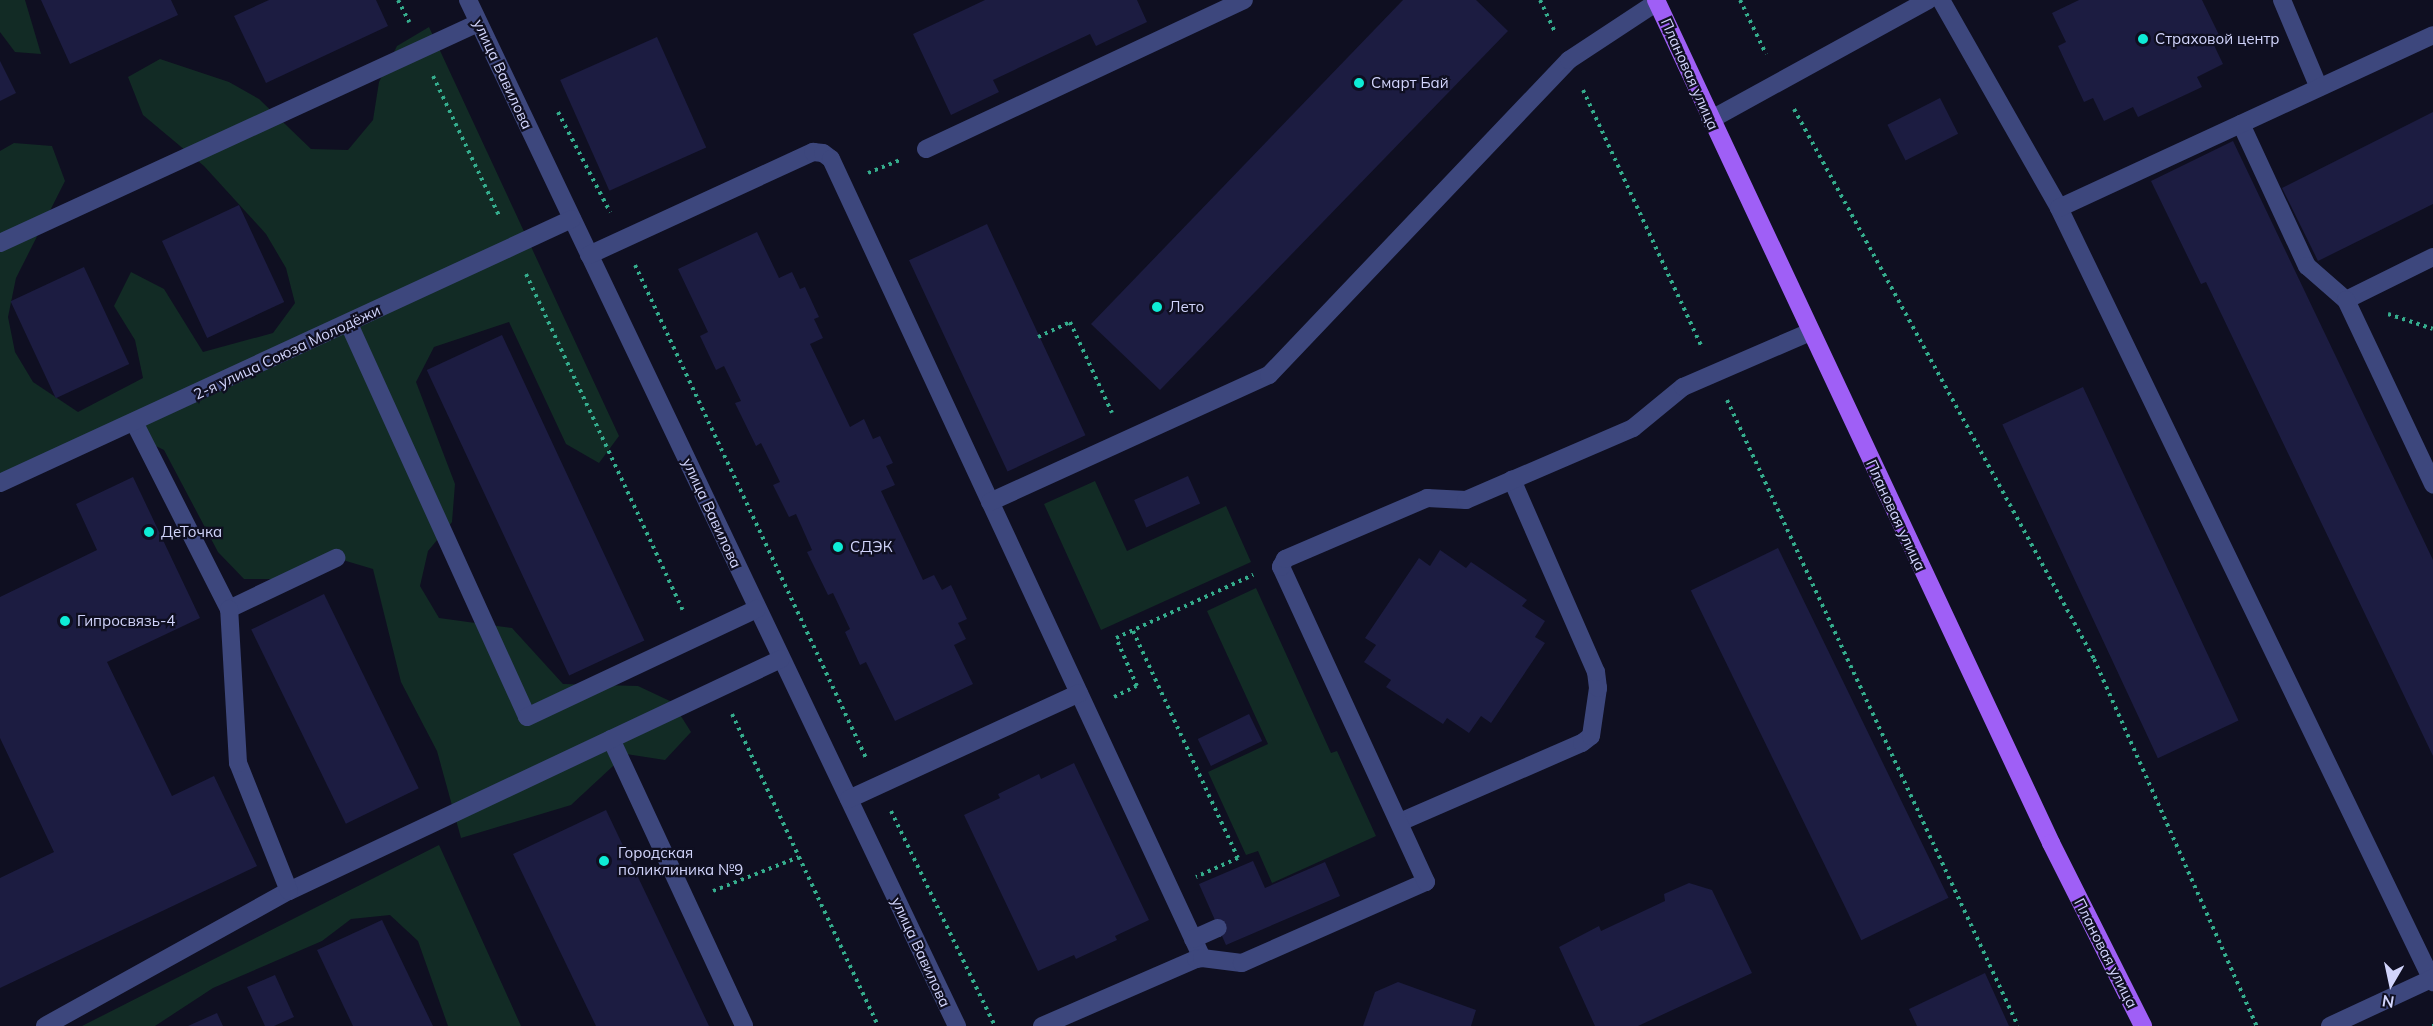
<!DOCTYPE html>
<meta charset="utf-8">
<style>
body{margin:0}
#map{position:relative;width:2433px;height:1026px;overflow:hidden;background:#0f0f21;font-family:Mulish,sans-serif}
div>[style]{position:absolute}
.green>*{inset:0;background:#122b25}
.building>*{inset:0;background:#1c1c41;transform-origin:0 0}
.path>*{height:4px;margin-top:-2px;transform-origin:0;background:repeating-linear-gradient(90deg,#35ad8d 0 3px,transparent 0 7.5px)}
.minor>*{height:18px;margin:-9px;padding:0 9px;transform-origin:9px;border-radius:9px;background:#3d477d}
.major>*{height:18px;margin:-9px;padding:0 9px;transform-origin:9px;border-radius:9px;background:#9f5ff6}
.dots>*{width:16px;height:16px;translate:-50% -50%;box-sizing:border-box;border:3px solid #0f0f21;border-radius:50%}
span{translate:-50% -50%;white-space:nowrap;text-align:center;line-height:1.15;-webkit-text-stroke:4.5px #0f0f21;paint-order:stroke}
.poi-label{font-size:15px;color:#d2d5fc}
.left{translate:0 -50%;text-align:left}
.street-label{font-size:15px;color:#d2d5fc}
.north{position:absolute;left:2361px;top:954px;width:60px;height:60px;-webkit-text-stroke:4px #0f0f21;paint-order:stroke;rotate:189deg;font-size:16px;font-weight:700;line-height:24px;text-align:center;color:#d2d5fc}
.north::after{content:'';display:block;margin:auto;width:21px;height:27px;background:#d2d5fc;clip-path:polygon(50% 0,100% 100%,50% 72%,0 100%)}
</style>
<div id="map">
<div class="green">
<i style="clip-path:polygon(0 0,25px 0,41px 54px,15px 52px,0 32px)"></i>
<i style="clip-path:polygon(429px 27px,619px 436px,599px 463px,566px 444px,509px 322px,434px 347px,416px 382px,455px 484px,452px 522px,428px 551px,420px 586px,439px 618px,512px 628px,563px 684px,638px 686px,672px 702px,691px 732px,665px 760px,626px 754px,571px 805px,461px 838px,437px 751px,401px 682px,373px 569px,336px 558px,286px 579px,244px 579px,218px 552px,164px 450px,129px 433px,0 486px,0 151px,14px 143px,52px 146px,65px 181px,16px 278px,8px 317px,15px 352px,33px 382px,78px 412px,143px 378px,135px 340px,114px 306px,131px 272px,164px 289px,203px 352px,273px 333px,295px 303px,286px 268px,266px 234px,204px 166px,143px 115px,128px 77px,160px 59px,229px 82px,259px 99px,311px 149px,348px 150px,373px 120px,379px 82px,397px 46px)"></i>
<i style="clip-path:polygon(1095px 481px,1127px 551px,1226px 506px,1251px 562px,1101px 630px,1044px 504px)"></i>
<i style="clip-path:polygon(1256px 588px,1331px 753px,1337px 751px,1376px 836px,1272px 883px,1258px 851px,1246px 855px,1208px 772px,1268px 744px,1207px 611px)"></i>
<i style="clip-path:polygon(439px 845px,521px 1026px,448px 1026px,418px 941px,390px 915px,351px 919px,322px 941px,213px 988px,155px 1026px,82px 1026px)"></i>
</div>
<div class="building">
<i style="clip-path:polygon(41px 0,171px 0,178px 15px,70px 64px)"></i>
<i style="clip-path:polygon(269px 0,376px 0,388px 26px,266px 83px,234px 16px)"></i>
<i style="clip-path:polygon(985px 0,1137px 0,1147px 22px,1096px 46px,1090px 34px,993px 80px,999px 92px,951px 115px,913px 34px)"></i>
<i style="clip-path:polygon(1403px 0,1476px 0,1508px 31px,1160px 390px,1091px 324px)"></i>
<i style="clip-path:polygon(2079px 0,2202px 0,2220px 37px,2212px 41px,2223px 64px,2197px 77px,2202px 87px,2138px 117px,2133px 107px,2104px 121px,2093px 98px,2084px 102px,2058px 46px,2066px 42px,2052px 13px)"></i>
<i style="left:657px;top:37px;width:121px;height:106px;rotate:66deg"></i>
<i style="clip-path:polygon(0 61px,16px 93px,0 101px)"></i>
<i style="left:1940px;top:98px;width:40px;height:59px;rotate:63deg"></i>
<i style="clip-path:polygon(2433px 112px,2433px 204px,2318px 261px,2282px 188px)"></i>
<i style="clip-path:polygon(2233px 141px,2433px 560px,2433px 756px,2206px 282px,2201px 284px,2151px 181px)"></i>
<i style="left:239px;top:205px;width:107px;height:85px;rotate:65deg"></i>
<i style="left:987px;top:224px;width:233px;height:86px;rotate:65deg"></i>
<i style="clip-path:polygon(757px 232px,779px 278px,792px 272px,800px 289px,805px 287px,819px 317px,814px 319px,823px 338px,810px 344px,850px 427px,864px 419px,873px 439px,880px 436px,893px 463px,886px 466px,895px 485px,881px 491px,923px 580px,934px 575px,942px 590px,951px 585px,967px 619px,958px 623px,966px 639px,954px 645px,973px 684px,895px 721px,866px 662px,860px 665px,845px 632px,850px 629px,833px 593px,828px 595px,807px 552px,812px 550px,796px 514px,789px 517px,773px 485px,780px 482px,761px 443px,756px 446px,735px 403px,741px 401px,724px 366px,716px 370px,700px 336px,708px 332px,678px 269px)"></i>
<i style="left:84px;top:267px;width:107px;height:81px;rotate:65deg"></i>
<i style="left:502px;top:335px;width:337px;height:83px;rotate:65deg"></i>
<i style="left:2083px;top:387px;width:368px;height:89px;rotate:65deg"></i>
<i style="left:1188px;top:476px;width:30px;height:59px;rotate:66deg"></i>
<i style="clip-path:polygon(133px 477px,200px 618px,107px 662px,172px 796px,214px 776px,257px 866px,0 988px,0 878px,54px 852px,0 738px,0 597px,97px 550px,76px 504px)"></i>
<i style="left:1778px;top:548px;width:389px;height:97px;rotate:64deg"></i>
<i style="clip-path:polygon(1440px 550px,1466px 568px,1471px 562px,1527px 600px,1522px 606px,1545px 621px,1535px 637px,1545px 643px,1491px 723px,1481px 716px,1469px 733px,1447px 718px,1443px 724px,1386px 687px,1391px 680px,1364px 662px,1376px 645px,1365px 638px,1419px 558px,1430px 566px)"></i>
<i style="left:324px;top:594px;width:216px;height:81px;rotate:64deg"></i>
<i style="left:1249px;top:714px;width:30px;height:57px;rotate:64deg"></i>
<i style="clip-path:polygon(1074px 763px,1149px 920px,1115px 936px,1117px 940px,1076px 959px,1074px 955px,1038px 971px,964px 815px,1000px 798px,998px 794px,1039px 774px,1041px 779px)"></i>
<i style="clip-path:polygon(606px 810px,709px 1026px,596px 1026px,513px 854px)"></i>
<i style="clip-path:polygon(1253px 861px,1265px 888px,1325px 862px,1340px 896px,1226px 945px,1199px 884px)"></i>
<i style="clip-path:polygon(1689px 883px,1712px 890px,1752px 973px,1638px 1026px,1595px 1026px,1559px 947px,1599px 926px,1601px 931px,1665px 901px,1664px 894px)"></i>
<i style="clip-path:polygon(382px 920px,433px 1026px,353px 1026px,317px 950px)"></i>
<i style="clip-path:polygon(1985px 973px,2009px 1026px,1917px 1026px,1909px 1009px)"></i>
<i style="clip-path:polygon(275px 975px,294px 1017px,274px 1026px,265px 1026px,247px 987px)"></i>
<i style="clip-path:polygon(1398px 982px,1476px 1010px,1471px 1026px,1363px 1026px,1375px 992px)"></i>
<i style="clip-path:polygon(217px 1013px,223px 1026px,188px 1026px)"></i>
</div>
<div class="path">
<i style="left:398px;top:0;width:25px;rotate:63deg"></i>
<i style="left:1540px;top:0;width:35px;rotate:65deg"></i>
<i style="left:1740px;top:0;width:60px;rotate:64.3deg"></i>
<i style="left:433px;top:76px;width:157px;rotate:64.7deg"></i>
<i style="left:1583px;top:90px;width:283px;rotate:65.2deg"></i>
<i style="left:1794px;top:109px;width:626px;rotate:61.39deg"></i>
<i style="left:2094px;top:659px;width:402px;rotate:66.1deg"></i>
<i style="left:558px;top:112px;width:113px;rotate:62.5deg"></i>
<i style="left:868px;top:173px;width:35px;rotate:-22deg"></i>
<i style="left:635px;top:265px;width:544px;rotate:64.89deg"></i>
<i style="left:526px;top:274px;width:371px;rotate:65deg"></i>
<i style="left:2388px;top:314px;width:47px;rotate:18.4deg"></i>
<i style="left:1038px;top:337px;width:35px;rotate:-25deg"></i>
<i style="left:1070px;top:322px;width:100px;rotate:65.2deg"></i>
<i style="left:1727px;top:400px;width:690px;rotate:65.07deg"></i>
<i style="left:1133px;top:631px;width:250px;rotate:65.2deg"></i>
<i style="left:1238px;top:858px;width:46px;rotate:155.7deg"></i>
<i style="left:1114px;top:697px;width:25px;rotate:-26deg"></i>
<i style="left:1137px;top:686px;width:52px;rotate:-113.6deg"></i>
<i style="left:1116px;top:638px;width:151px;rotate:-24.7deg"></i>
<i style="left:732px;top:714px;width:344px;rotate:64.9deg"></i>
<i style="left:891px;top:811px;width:239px;rotate:64.2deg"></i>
<i style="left:713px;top:891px;width:92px;rotate:-21.6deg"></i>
<i style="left:2432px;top:1026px;width:1px"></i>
</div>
<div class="minor">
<i style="left:468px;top:0;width:1137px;rotate:64.52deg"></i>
<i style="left:1941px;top:0;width:239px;rotate:60.4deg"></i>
<i style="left:2059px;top:208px;width:860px;rotate:64.21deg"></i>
<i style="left:2282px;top:0;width:95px;rotate:67.2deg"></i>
<i style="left:1710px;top:120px;width:249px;rotate:-28.8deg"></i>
<i style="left:2241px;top:124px;width:157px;rotate:65.1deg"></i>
<i style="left:2307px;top:266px;width:52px;rotate:41.1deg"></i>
<i style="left:926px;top:149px;width:351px;rotate:-25.1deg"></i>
<i style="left:2059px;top:208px;width:412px;rotate:-24.8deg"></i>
<i style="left:0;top:243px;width:526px;rotate:-24.71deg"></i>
<i style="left:589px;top:255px;width:247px;rotate:-24.7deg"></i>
<i style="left:813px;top:152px;width:10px;rotate:6deg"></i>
<i style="left:823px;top:153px;width:10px;rotate:37deg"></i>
<i style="left:831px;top:159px;width:881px;rotate:65.09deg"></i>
<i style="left:2433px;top:257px;width:97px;rotate:153.7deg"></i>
<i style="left:2346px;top:300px;width:204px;rotate:64.7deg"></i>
<i style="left:349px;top:324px;width:431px;rotate:65.6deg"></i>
<i style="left:527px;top:717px;width:254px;rotate:-25.2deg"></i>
<i style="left:134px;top:422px;width:210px;rotate:63.1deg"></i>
<i style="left:229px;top:609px;width:119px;rotate:-25.5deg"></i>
<i style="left:0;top:483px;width:630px;rotate:-24.78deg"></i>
<i style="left:990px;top:502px;width:307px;rotate:-24.5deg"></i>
<i style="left:1269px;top:375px;width:435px;rotate:-46.4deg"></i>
<i style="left:1569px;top:60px;width:105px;rotate:-33.4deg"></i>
<i style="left:611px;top:739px;width:316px;rotate:65.1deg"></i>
<i style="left:849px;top:799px;width:253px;rotate:-24.7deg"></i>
<i style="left:1400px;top:822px;width:198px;rotate:-23.5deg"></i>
<i style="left:1582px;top:743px;width:11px;rotate:-38deg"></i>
<i style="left:1591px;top:736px;width:49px;rotate:-81.7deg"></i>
<i style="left:1598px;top:688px;width:16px;rotate:-97deg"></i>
<i style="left:1596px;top:672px;width:210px;rotate:-113.6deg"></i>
<i style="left:289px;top:891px;width:544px;rotate:-25.25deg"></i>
<i style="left:1193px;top:939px;width:27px;rotate:-24deg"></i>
<i style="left:45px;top:1026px;width:279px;rotate:-29deg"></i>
<i style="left:289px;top:891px;width:138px;rotate:-111.7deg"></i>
<i style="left:238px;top:763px;width:154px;rotate:-93.3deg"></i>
<i style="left:1042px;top:1026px;width:168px;rotate:-23.5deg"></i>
<i style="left:1196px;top:959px;width:6px;rotate:-9deg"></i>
<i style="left:1202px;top:958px;width:40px;rotate:7.1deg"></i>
<i style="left:1242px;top:963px;width:201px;rotate:-23.8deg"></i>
<i style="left:1426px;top:882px;width:347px;rotate:-114.7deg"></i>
<i style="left:1281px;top:567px;width:9px;rotate:-63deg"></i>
<i style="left:1285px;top:559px;width:155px;rotate:-23.2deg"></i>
<i style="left:1427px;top:498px;width:39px;rotate:3deg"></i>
<i style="left:1466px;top:500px;width:182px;rotate:-23.3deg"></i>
<i style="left:1633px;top:428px;width:65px;rotate:-39.4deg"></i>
<i style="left:1683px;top:387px;width:138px;rotate:-23.4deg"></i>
<i style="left:2330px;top:1026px;width:114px;rotate:-25deg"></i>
</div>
<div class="major">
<i style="left:1656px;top:0;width:931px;rotate:64.89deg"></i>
<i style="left:2051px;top:843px;width:205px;rotate:63.3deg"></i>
</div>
<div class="dots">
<i style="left:2143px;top:39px;background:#0eecd6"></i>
<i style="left:1359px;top:83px;background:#0eecd6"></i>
<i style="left:1157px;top:307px;background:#0eecd6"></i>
<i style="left:149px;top:532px;background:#0eecd6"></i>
<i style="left:838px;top:547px;background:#0eecd6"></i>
<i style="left:65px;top:621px;background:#0eecd6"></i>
<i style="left:604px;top:861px;background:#0eecd6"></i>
</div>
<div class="poi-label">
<span class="left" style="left:2155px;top:39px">Страховой центр</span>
<span class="left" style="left:1371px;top:83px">Смарт Бай</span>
<span class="left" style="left:1169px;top:307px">Лето</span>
<span class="left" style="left:161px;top:532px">ДеТочка</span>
<span class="left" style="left:850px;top:547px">СДЭК</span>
<span class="left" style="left:77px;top:621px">Гипросвязь-4</span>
<span class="left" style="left:618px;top:861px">Городская<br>поликлиника №9</span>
</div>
<div class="street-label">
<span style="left:503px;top:74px;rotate:65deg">улица Вавилова</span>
<span style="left:1690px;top:74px;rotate:66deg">Плановая улица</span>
<span style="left:287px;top:352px;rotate:-25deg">2-я улица Союза Молодёжи</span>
<span style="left:712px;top:513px;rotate:65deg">улица Вавилова</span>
<span style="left:1896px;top:515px;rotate:65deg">Плановая улица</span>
<span style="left:921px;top:952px;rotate:65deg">улица Вавилова</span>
<span style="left:2106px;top:953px;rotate:63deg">Плановая улица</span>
</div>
<div class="north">N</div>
</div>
